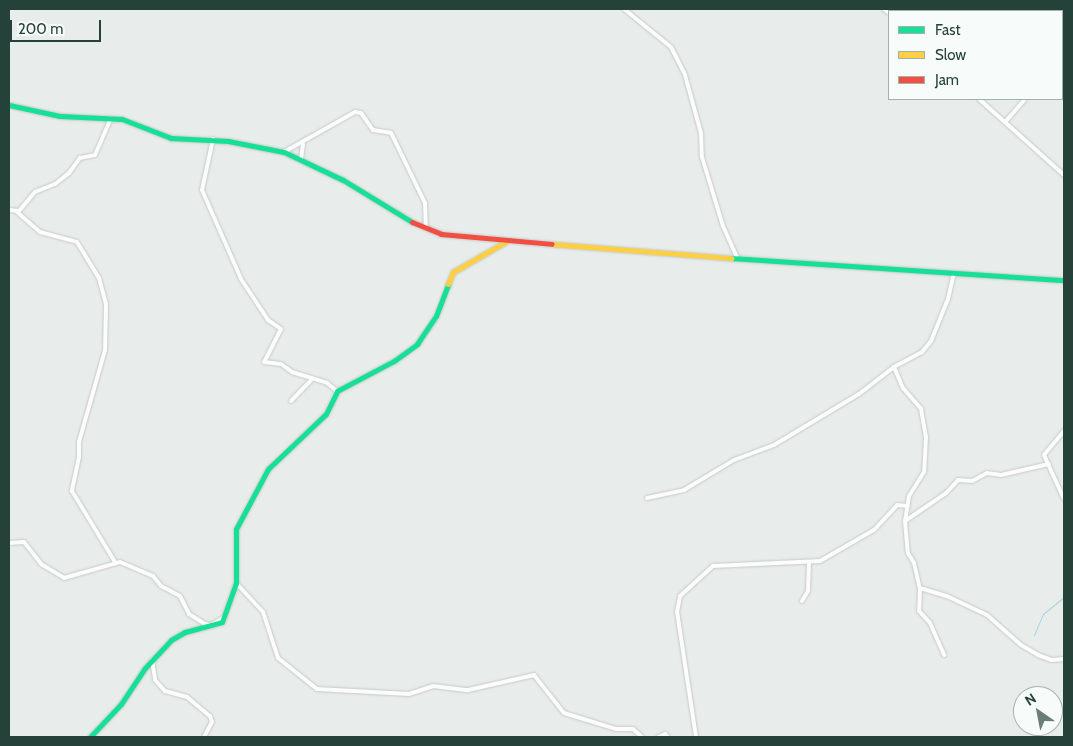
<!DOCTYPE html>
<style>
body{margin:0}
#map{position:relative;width:1073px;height:746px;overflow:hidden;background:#e8edeb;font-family:Cabin,sans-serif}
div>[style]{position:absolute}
.stream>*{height:1px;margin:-0.5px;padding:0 0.5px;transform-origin:0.5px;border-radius:0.5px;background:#a9d4db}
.roads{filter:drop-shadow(0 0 1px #c5cac8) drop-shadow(0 0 1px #c5cac8)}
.street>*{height:4px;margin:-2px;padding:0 2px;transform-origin:2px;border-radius:2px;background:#fcfcfc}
.fast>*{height:5px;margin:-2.5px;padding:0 2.5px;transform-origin:2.5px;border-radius:2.5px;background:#16e098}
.slow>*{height:5px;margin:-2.5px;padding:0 2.5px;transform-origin:2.5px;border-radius:2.5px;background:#ffcf43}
.jam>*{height:5px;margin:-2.5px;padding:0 2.5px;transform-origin:2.5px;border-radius:2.5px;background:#f24e42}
span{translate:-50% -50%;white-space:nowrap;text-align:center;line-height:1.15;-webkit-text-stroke:4px #f7fbf9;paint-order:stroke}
.frame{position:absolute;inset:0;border:10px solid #24423a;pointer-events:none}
.legend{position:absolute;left:888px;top:10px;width:175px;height:90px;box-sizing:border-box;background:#f7fbf9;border:1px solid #a3b1ad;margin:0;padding:6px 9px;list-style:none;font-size:15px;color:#24423a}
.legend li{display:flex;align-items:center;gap:10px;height:25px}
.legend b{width:25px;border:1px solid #a3b1ad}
.north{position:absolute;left:1013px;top:686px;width:50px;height:50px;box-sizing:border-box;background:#f7fbf9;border:1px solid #a3b1ad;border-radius:50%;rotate:327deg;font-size:14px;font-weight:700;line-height:20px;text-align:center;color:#24423a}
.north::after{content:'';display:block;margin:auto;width:18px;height:22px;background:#697e78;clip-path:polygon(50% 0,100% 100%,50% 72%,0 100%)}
.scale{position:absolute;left:10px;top:20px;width:91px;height:22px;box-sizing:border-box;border:2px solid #24423a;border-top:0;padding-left:6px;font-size:15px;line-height:18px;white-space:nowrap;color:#24423a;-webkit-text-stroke:4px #f7fbf9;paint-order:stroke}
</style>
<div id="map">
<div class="stream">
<i style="left:1034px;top:635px;width:23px;rotate:-67deg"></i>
<i style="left:1043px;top:614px;width:27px;rotate:-39deg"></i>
</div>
<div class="roads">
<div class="street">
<i style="left:624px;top:9px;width:60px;rotate:39deg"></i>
<i style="left:671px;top:47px;width:31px;rotate:63deg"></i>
<i style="left:685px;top:75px;width:60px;rotate:74.6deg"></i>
<i style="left:701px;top:133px;width:24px;rotate:88deg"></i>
<i style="left:702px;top:157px;width:72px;rotate:73.1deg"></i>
<i style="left:723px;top:226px;width:36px;rotate:66deg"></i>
<i style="left:884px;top:9px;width:6px;rotate:39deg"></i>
<i style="left:1062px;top:80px;width:3px;rotate:45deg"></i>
<i style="left:979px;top:99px;width:114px;rotate:41.8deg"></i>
<i style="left:1006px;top:121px;width:29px;rotate:-49deg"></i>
<i style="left:213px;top:139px;width:52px;rotate:102.2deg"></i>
<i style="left:202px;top:190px;width:97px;rotate:66.3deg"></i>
<i style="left:241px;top:279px;width:49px;rotate:56.6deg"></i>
<i style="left:268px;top:320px;width:16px;rotate:35deg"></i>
<i style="left:281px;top:329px;width:37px;rotate:117deg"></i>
<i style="left:264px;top:362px;width:17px;rotate:7deg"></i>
<i style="left:281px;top:364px;width:14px;rotate:36deg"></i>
<i style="left:292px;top:372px;width:37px;rotate:17deg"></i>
<i style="left:327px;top:383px;width:13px;rotate:39deg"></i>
<i style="left:284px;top:152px;width:81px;rotate:-29.4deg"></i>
<i style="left:355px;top:112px;width:6px;rotate:9deg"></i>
<i style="left:361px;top:113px;width:21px;rotate:55deg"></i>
<i style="left:373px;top:130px;width:18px;rotate:9deg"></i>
<i style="left:391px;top:133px;width:9px;rotate:63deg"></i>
<i style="left:395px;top:141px;width:69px;rotate:64.2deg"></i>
<i style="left:425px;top:203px;width:25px;rotate:88deg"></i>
<i style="left:301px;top:159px;width:15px;rotate:-82deg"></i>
<i style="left:9px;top:210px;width:10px;rotate:6deg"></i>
<i style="left:19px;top:211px;width:25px;rotate:-50deg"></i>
<i style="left:35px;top:192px;width:22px;rotate:-22deg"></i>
<i style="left:55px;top:184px;width:18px;rotate:-38deg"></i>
<i style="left:69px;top:173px;width:19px;rotate:-54deg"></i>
<i style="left:80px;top:158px;width:15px;rotate:-11deg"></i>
<i style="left:95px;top:155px;width:40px;rotate:-66.6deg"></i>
<i style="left:17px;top:212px;width:30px;rotate:41deg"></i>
<i style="left:40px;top:232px;width:38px;rotate:15deg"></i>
<i style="left:77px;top:242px;width:42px;rotate:58.6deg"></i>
<i style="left:99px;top:278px;width:27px;rotate:75deg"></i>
<i style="left:106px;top:304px;width:46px;rotate:91.2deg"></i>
<i style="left:105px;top:350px;width:96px;rotate:105.8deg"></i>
<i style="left:79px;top:442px;width:15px;rotate:90deg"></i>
<i style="left:79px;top:457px;width:35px;rotate:102deg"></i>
<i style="left:72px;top:491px;width:83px;rotate:58.8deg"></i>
<i style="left:954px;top:273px;width:27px;rotate:103deg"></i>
<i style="left:948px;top:299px;width:45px;rotate:112deg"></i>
<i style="left:931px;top:341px;width:14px;rotate:129deg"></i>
<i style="left:922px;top:352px;width:32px;rotate:152deg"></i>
<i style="left:894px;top:367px;width:23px;rotate:67deg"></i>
<i style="left:903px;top:388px;width:28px;rotate:49deg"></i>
<i style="left:921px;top:409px;width:28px;rotate:80deg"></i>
<i style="left:926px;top:437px;width:35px;rotate:93deg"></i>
<i style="left:924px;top:472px;width:28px;rotate:122deg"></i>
<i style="left:909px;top:496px;width:25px;rotate:99deg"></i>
<i style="left:905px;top:521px;width:32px;rotate:85deg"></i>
<i style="left:908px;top:553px;width:12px;rotate:59deg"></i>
<i style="left:914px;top:563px;width:26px;rotate:77deg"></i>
<i style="left:920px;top:588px;width:30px;rotate:17deg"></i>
<i style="left:949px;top:597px;width:42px;rotate:25.3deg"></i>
<i style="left:987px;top:615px;width:45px;rotate:41.4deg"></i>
<i style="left:1021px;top:645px;width:20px;rotate:30deg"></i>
<i style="left:1038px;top:655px;width:15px;rotate:20deg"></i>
<i style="left:1052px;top:660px;width:12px;rotate:-5deg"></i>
<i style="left:291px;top:401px;width:29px;rotate:-46deg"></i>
<i style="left:1064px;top:431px;width:31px;rotate:130deg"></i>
<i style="left:1044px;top:455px;width:48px;rotate:65.6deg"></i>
<i style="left:647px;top:498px;width:38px;rotate:-12deg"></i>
<i style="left:684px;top:490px;width:58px;rotate:-31deg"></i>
<i style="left:734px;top:460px;width:43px;rotate:-20.6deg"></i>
<i style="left:774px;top:445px;width:99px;rotate:-31deg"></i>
<i style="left:859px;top:394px;width:44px;rotate:-37.6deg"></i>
<i style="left:905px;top:521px;width:50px;rotate:-34.3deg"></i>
<i style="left:946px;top:493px;width:18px;rotate:-47deg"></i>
<i style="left:958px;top:480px;width:14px;rotate:4deg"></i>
<i style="left:972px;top:481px;width:17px;rotate:-28deg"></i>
<i style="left:987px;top:473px;width:14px;rotate:8deg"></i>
<i style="left:1001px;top:475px;width:49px;rotate:-12.9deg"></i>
<i style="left:9px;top:543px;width:15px;rotate:-4deg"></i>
<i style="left:24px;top:542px;width:28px;rotate:52deg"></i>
<i style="left:41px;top:564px;width:27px;rotate:31deg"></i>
<i style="left:64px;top:578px;width:58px;rotate:-15.9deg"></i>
<i style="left:120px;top:562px;width:36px;rotate:23deg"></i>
<i style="left:153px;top:576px;width:13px;rotate:51deg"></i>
<i style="left:161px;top:586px;width:21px;rotate:28deg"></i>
<i style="left:180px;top:596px;width:20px;rotate:63deg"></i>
<i style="left:189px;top:614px;width:19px;rotate:32deg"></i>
<i style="left:205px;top:624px;width:6px;rotate:9deg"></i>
<i style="left:211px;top:625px;width:14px;rotate:-30deg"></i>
<i style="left:236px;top:583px;width:40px;rotate:47deg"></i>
<i style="left:263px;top:612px;width:48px;rotate:71.9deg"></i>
<i style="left:278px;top:658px;width:50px;rotate:38.5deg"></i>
<i style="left:317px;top:689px;width:92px;rotate:3.1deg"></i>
<i style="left:409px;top:694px;width:25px;rotate:-18deg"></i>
<i style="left:433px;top:686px;width:35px;rotate:7deg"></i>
<i style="left:468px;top:690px;width:68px;rotate:-12.8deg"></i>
<i style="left:534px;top:675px;width:48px;rotate:51.7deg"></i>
<i style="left:564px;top:713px;width:54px;rotate:17.1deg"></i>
<i style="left:616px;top:729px;width:17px"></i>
<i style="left:633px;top:729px;width:12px;rotate:42deg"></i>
<i style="left:920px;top:588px;width:23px;rotate:92deg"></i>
<i style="left:919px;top:611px;width:16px;rotate:47deg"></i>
<i style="left:930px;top:623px;width:35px;rotate:66deg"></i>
<i style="left:802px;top:601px;width:12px;rotate:-59deg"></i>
<i style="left:808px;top:591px;width:28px;rotate:-88deg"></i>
<i style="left:152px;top:660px;width:20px;rotate:81deg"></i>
<i style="left:155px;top:680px;width:15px;rotate:48deg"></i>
<i style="left:165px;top:691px;width:23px;rotate:15deg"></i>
<i style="left:187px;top:697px;width:30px;rotate:40deg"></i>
<i style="left:210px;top:716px;width:6px;rotate:72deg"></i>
<i style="left:212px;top:722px;width:17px;rotate:118deg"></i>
<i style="left:658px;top:737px;width:8px;rotate:-23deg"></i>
<i style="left:665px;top:734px;width:4px;rotate:45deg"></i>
<i style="left:696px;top:737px;width:126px;rotate:-98.6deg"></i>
<i style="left:677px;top:612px;width:16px;rotate:-79deg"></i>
<i style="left:680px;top:596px;width:45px;rotate:-42.3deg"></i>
<i style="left:713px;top:566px;width:107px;rotate:-2.7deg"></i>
<i style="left:820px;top:561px;width:62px;rotate:-29.9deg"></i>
<i style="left:874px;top:530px;width:34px;rotate:-47deg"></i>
<i style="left:897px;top:505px;width:11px;rotate:5deg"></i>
</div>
<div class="fast">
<i style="left:9px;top:105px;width:52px;rotate:12.2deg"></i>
<i style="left:60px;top:116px;width:62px;rotate:2.8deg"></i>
<i style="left:122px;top:119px;width:53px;rotate:21.2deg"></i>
<i style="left:171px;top:138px;width:57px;rotate:3deg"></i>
<i style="left:228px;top:141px;width:57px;rotate:11.1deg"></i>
<i style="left:284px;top:152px;width:65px;rotate:25.4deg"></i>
<i style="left:343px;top:180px;width:81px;rotate:31.3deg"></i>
<i style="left:731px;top:258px;width:334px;rotate:3.8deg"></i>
<i style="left:90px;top:737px;width:45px;rotate:-46.8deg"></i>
<i style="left:121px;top:704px;width:43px;rotate:-56.3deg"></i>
<i style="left:145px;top:668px;width:38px;rotate:-47deg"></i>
<i style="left:171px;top:640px;width:16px;rotate:-30deg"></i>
<i style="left:185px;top:632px;width:38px;rotate:-15deg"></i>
<i style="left:222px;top:622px;width:41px;rotate:-70.3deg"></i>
<i style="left:236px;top:583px;width:54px;rotate:-90deg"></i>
<i style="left:236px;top:529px;width:68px;rotate:-61.9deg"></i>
<i style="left:268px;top:469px;width:80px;rotate:-43.5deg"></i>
<i style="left:326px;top:414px;width:25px;rotate:-64deg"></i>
<i style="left:337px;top:391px;width:64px;rotate:-27.8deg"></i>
<i style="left:394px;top:361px;width:29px;rotate:-36deg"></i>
<i style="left:417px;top:344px;width:34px;rotate:-56deg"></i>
<i style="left:436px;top:316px;width:34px;rotate:-69deg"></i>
</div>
<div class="slow">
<i style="left:552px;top:244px;width:180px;rotate:4.5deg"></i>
<i style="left:448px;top:284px;width:13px;rotate:-67deg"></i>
<i style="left:453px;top:272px;width:62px;rotate:-29.9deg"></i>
</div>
<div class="jam">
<i style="left:412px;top:222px;width:31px;rotate:22deg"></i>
<i style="left:441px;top:234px;width:111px;rotate:5.1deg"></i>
</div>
</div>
<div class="frame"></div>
<ul class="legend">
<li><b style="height:6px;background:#16e098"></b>Fast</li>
<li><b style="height:6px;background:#ffcf43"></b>Slow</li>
<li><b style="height:6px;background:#f24e42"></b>Jam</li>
</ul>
<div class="north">N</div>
<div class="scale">200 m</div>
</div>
